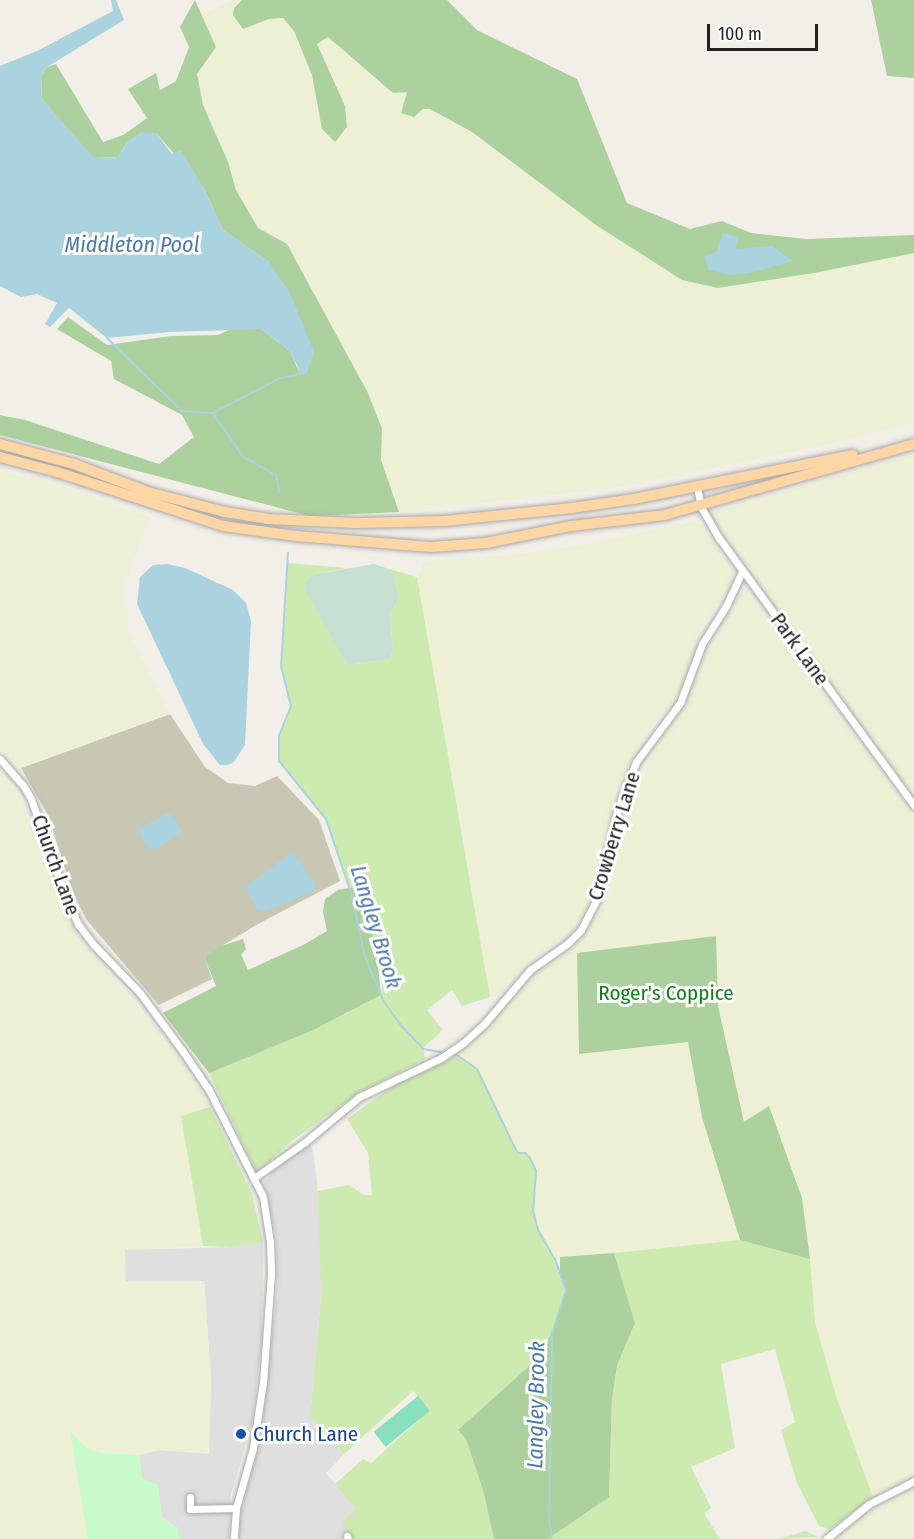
<!DOCTYPE html>
<style>
body{margin:0}
#map{position:relative;width:914px;height:1539px;overflow:hidden;background:#f2efe9;font-family:"Fira Sans Condensed",sans-serif}
div>[style]{position:absolute}
.residential>*{inset:0;background:#e0dfdf}
.construction>*{inset:0;background:#c7c7b4}
.farmland>*{inset:0;background:#eef0d5}
.grass>*{inset:0;background:#cdebb0}
.forest>*{inset:0;background:#add19e}
.wetland>*{inset:0;background:#c6e0d4}
.park>*{inset:0;background:#c8facc}
.pitch>*{inset:0;background:#88e0be;transform-origin:0 0}
.water>*{inset:0;background:#aad3df}
.stream>*{height:2px;margin:-1px;padding:0 1px;transform-origin:1px;border-radius:1px;background:#aad3df}
.roads{filter:drop-shadow(0 0 2px #a9a9a9) drop-shadow(0 0 2px #a9a9a9)}
.street>*{height:7px;margin:-3.5px;padding:0 3.5px;transform-origin:3.5px;border-radius:3.5px;background:#fff}
.primary>*{height:10px;margin:-5px;padding:0 5px;transform-origin:5px;border-radius:5px;background:#fcd6a4}
.dots>*{width:16px;height:16px;translate:-50% -50%;box-sizing:border-box;border:3px solid #fff;border-radius:50%}
span{translate:-50% -50%;white-space:nowrap;text-align:center;line-height:1.15;-webkit-text-stroke:6px #fff;paint-order:stroke}
.street-label{font-size:21px;color:#222}
.park-label{font-size:21px;color:#0c8416}
.transit-label{font-size:21px;color:#164399}
.left{translate:0 -50%;text-align:left}
.water-label{font-size:22px;color:#4a7aab;font-style:italic}
.scale{position:absolute;left:707px;top:24px;width:111px;height:27px;box-sizing:border-box;border:3px solid #222;border-top:0;padding-left:8px;font-size:18px;line-height:21px;white-space:nowrap;color:#222;-webkit-text-stroke:4px #fff;paint-order:stroke}
</style>
<div id="map">
<div class="residential">
<i style="clip-path:polygon(310px 1145px,313px 1150px,320px 1207px,321px 1297px,310px 1417px,344px 1454px,326px 1473px,357px 1509px,351px 1539px,239px 1539px,239px 1518px,261px 1436px,278px 1283px,276px 1234px,264px 1183px,274px 1169px)"></i>
<i style="clip-path:polygon(263px 1242px,262px 1339px,252px 1423px,231px 1494px,229px 1539px,179px 1539px,177px 1527px,162px 1518px,158px 1485px,142px 1479px,139px 1455px,159px 1450px,209px 1453px,211px 1379px,204px 1281px,125px 1281px,125px 1250px,231px 1247px)"></i>
</div>
<div class="construction">
<i style="clip-path:polygon(170px 714px,205px 767px,228px 783px,255px 786px,277px 776px,319px 820px,340px 881px,258px 924px,204px 957px,212px 979px,159px 1005px,86px 919px,72px 890px,48px 815px,21px 768px)"></i>
</div>
<div class="farmland">
<i style="clip-path:polygon(233px 0,242px 0,239px 6px,243px 29px,269px 19px,283px 18px,294px 31px,312px 75px,322px 129px,334px 141px,347px 127px,345px 106px,317px 44px,328px 37px,393px 92px,407px 92px,401px 113px,430px 109px,472px 132px,510px 162px,718px 288px,814px 273px,914px 253px,914px 422px,825px 445px,614px 488px,399px 512px,381px 460px,382px 429px,287px 244px,258px 228px,236px 190px,228px 162px,203px 105px,197px 74px,216px 47px,202px 14px)"></i>
<i style="clip-path:polygon(914px 454px,914px 797px,712px 517px,714px 512px)"></i>
<i style="clip-path:polygon(0 471px,48px 481px,150px 517px,123px 587px,129px 632px,170px 714px,21px 768px,0 749px)"></i>
<i style="clip-path:polygon(698px 520px,734px 570px,729px 587px,699px 631px,685px 681px,673px 701px,648px 730px,629px 763px,613px 801px,585px 910px,574px 928px,533px 959px,498px 995px,490px 997px,417px 577px,424px 561px,504px 556px,585px 545px)"></i>
<i style="clip-path:polygon(745px 591px,914px 817px,914px 1478px,873px 1497px,836px 1396px,815px 1322px,810px 1259px,740px 1240px,555px 1259px,538px 1230px,533px 1210px,537px 1187px,457px 1055px,485px 1030px,525px 982px,583px 938px,610px 896px,623px 823px,657px 744px,679px 712px,722px 624px)"></i>
<i style="clip-path:polygon(0 770px,22px 802px,58px 899px,78px 936px,184px 1064px,210px 1107px,181px 1116px,203px 1246px,125px 1250px,126px 1281px,204px 1281px,211px 1379px,209px 1454px,159px 1450px,139px 1455px,102px 1453px,88px 1449px,71px 1433px,88px 1539px,0 1539px)"></i>
<i style="clip-path:polygon(914px 1486px,914px 1539px,834px 1539px,840px 1532px)"></i>
</div>
<div class="grass">
<i style="clip-path:polygon(287px 563px,347px 568px,317px 574px,347px 665px,390px 659px,393px 650px,390px 616px,399px 597px,394px 575px,386px 568px,417px 577px,490px 997px,462px 1006px,452px 990px,427px 1010px,443px 1030px,423px 1048px,425px 1059px,360px 1092px,289px 1143px,257px 1173px,209px 1073px,341px 1016px,381px 995px,382px 983px,376px 946px,365px 908px,355px 887px,349px 888px,326px 819px,279px 761px,279px 736px,291px 706px,281px 666px)"></i>
<i style="clip-path:polygon(457px 1055px,477px 1069px,517px 1152px,525px 1153px,530px 1158px,536px 1171px,533px 1210px,538px 1230px,555px 1259px,566px 1290px,552px 1333px,528px 1367px,458px 1430px,466px 1439px,483px 1490px,494px 1539px,351px 1539px,342px 1523px,356px 1509px,335px 1484px,363px 1459px,371px 1463px,430px 1410px,413px 1391px,344px 1454px,310px 1417px,321px 1297px,318px 1191px,349px 1185px,364px 1195px,372px 1195px,368px 1153px,347px 1119px,399px 1082px)"></i>
<i style="clip-path:polygon(210px 1107px,252px 1194px,263px 1242px,231px 1247px,203px 1246px,181px 1116px)"></i>
<i style="clip-path:polygon(740px 1240px,810px 1259px,815px 1322px,836px 1396px,873px 1497px,829px 1529px,819px 1526px,797px 1483px,781px 1430px,795px 1422px,775px 1349px,721px 1364px,735px 1448px,691px 1467px,711px 1508px,704px 1513px,720px 1539px,548px 1539px,609px 1497px,612px 1399px,617px 1367px,635px 1323px,614px 1253px)"></i>
<i style="clip-path:polygon(805px 1531px,819px 1537px,779px 1539px)"></i>
</div>
<div class="forest">
<i style="clip-path:polygon(195px 0,216px 47px,197px 74px,203px 105px,228px 162px,236px 190px,258px 228px,287px 244px,368px 393px,382px 429px,381px 460px,399px 512px,310px 516px,0 435px,0 415px,25px 420px,159px 464px,194px 437px,182px 415px,114px 379px,111px 361px,57px 329px,68px 317px,107px 345px,171px 336px,218px 335px,231px 329px,261px 329px,290px 351px,300px 374px,269px 262px,223px 230px,203px 187px,156px 133px,127px 142px,118px 157px,93px 158px,42px 99px,41px 76px,47px 67px,56px 64px,103px 142px,123px 135px,147px 118px,128px 89px,156px 73px,160px 90px,176px 81px,189px 47px,180px 27px)"></i>
<i style="clip-path:polygon(242px 0,447px 0,477px 30px,577px 79px,627px 203px,690px 229px,722px 221px,751px 233px,806px 239px,914px 235px,914px 253px,814px 273px,718px 288px,682px 280px,596px 225px,472px 132px,430px 109px,423px 109px,414px 117px,401px 113px,407px 92px,393px 93px,328px 37px,317px 44px,345px 106px,347px 127px,335px 142px,322px 129px,312px 75px,294px 31px,283px 18px,269px 19px,243px 29px,233px 15px,234px 8px)"></i>
<i style="clip-path:polygon(871px 0,914px 0,914px 78px,887px 76px)"></i>
<i style="clip-path:polygon(355px 887px,365px 909px,376px 946px,381px 995px,311px 1031px,209px 1073px,163px 1013px,216px 986px,204px 957px,221px 946px,243px 939px,246px 949px,241px 955px,248px 970px,305px 944px,327px 931px,323px 912px,325px 899px,338px 890px)"></i>
<i style="clip-path:polygon(716px 936px,718px 1006px,744px 1122px,769px 1106px,802px 1198px,810px 1259px,740px 1240px,702px 1117px,688px 1042px,579px 1054px,577px 953px)"></i>
<i style="clip-path:polygon(614px 1253px,635px 1323px,617px 1366px,612px 1399px,609px 1497px,548px 1539px,494px 1539px,483px 1490px,466px 1439px,458px 1430px,528px 1367px,552px 1333px,566px 1290px,560px 1277px,560px 1257px)"></i>
</div>
<div class="wetland">
<i style="clip-path:polygon(374px 564px,386px 568px,394px 575px,399px 597px,390px 616px,393px 650px,390px 659px,347px 665px,304px 588px,307px 580px,317px 574px)"></i>
</div>
<div class="park">
<i style="clip-path:polygon(70px 1431px,88px 1449px,102px 1453px,139px 1455px,142px 1478px,158px 1485px,162px 1518px,177px 1527px,179px 1539px,88px 1539px)"></i>
</div>
<div class="pitch">
<i style="left:418px;top:1396px;width:19px;height:57px;rotate:51deg"></i>
</div>
<div class="water">
<i style="clip-path:polygon(111px 0,116px 0,124px 20px,47px 67px,41px 76px,42px 99px,94px 158px,118px 157px,127px 142px,141px 132px,156px 133px,172px 154px,181px 150px,203px 187px,223px 230px,269px 262px,289px 291px,314px 352px,306px 375px,301px 374px,290px 351px,261px 329px,170px 332px,107px 338px,69px 308px,50px 327px,45px 324px,57px 303px,37px 294px,21px 297px,0 286px,0 66px,37px 51px,113px 11px)"></i>
<i style="clip-path:polygon(723px 233px,738px 237px,735px 249px,772px 246px,793px 261px,749px 273px,731px 275px,708px 270px,705px 256px,717px 251px)"></i>
<i style="clip-path:polygon(167px 564px,185px 568px,233px 590px,246px 603px,251px 621px,245px 745px,234px 762px,227px 765px,220px 765px,203px 744px,137px 604px,140px 577px,153px 565px)"></i>
<i style="clip-path:polygon(167px 813px,171px 814px,181px 830px,179px 835px,153px 850px,148px 848px,139px 832px,140px 828px)"></i>
<i style="clip-path:polygon(289px 854px,294px 854px,315px 884px,314px 891px,263px 912px,257px 910px,247px 891px,247px 886px)"></i>
</div>
<div class="stream">
<i style="left:107px;top:338px;width:105px;rotate:44.2deg"></i>
<i style="left:182px;top:411px;width:31px;rotate:4deg"></i>
<i style="left:279px;top:492px;width:17px;rotate:-100deg"></i>
<i style="left:276px;top:475px;width:38px;rotate:-151deg"></i>
<i style="left:243px;top:457px;width:53px;rotate:-124.3deg"></i>
<i style="left:213px;top:413px;width:76px;rotate:-27.6deg"></i>
<i style="left:280px;top:378px;width:21px;rotate:-11deg"></i>
<i style="left:288px;top:553px;width:113px;rotate:93.5deg"></i>
<i style="left:281px;top:666px;width:41px;rotate:76deg"></i>
<i style="left:291px;top:706px;width:32px;rotate:112deg"></i>
<i style="left:279px;top:736px;width:25px;rotate:90deg"></i>
<i style="left:279px;top:761px;width:75px;rotate:51deg"></i>
<i style="left:326px;top:819px;width:81px;rotate:71.3deg"></i>
<i style="left:352px;top:896px;width:62px;rotate:78deg"></i>
<i style="left:365px;top:957px;width:49px;rotate:67.1deg"></i>
<i style="left:384px;top:1002px;width:26px;rotate:54deg"></i>
<i style="left:399px;top:1023px;width:35px;rotate:47deg"></i>
<i style="left:423px;top:1049px;width:22px;rotate:10deg"></i>
<i style="left:450px;top:1054px;width:7px;rotate:8deg"></i>
<i style="left:457px;top:1055px;width:24px;rotate:35deg"></i>
<i style="left:477px;top:1069px;width:85px;rotate:64.3deg"></i>
<i style="left:514px;top:1146px;width:8px;rotate:60deg"></i>
<i style="left:518px;top:1153px;width:7px"></i>
<i style="left:525px;top:1153px;width:7px;rotate:45deg"></i>
<i style="left:530px;top:1158px;width:14px;rotate:65deg"></i>
<i style="left:536px;top:1171px;width:39px;rotate:94deg"></i>
<i style="left:533px;top:1210px;width:21px;rotate:76deg"></i>
<i style="left:538px;top:1230px;width:34px;rotate:60deg"></i>
<i style="left:555px;top:1259px;width:33px;rotate:70deg"></i>
<i style="left:566px;top:1290px;width:45px;rotate:108deg"></i>
<i style="left:552px;top:1333px;width:185px;rotate:90.9deg"></i>
<i style="left:549px;top:1518px;width:21px;rotate:82deg"></i>
</div>
<div class="roads">
<div class="street">
<i style="left:697px;top:487px;width:20px;rotate:79deg"></i>
<i style="left:701px;top:507px;width:36px;rotate:60deg"></i>
<i style="left:719px;top:538px;width:331px;rotate:53.9deg"></i>
<i style="left:0;top:759px;width:35px;rotate:49deg"></i>
<i style="left:23px;top:785px;width:16px;rotate:60deg"></i>
<i style="left:31px;top:799px;width:102px;rotate:70.5deg"></i>
<i style="left:65px;top:895px;width:32px;rotate:66deg"></i>
<i style="left:78px;top:924px;width:26px;rotate:53deg"></i>
<i style="left:94px;top:945px;width:66px;rotate:46.2deg"></i>
<i style="left:140px;top:993px;width:74px;rotate:53.7deg"></i>
<i style="left:184px;top:1053px;width:45px;rotate:56deg"></i>
<i style="left:209px;top:1090px;width:120px;rotate:63.2deg"></i>
<i style="left:263px;top:1197px;width:46px;rotate:81.2deg"></i>
<i style="left:270px;top:1242px;width:32px;rotate:88deg"></i>
<i style="left:271px;top:1274px;width:108px;rotate:94.2deg"></i>
<i style="left:263px;top:1382px;width:67px;rotate:98.6deg"></i>
<i style="left:253px;top:1448px;width:62px;rotate:105.8deg"></i>
<i style="left:236px;top:1508px;width:31px;rotate:94deg"></i>
<i style="left:254px;top:1178px;width:62px;rotate:-35.2deg"></i>
<i style="left:305px;top:1142px;width:70px;rotate:-39.8deg"></i>
<i style="left:359px;top:1097px;width:91px;rotate:-25.4deg"></i>
<i style="left:441px;top:1058px;width:27px;rotate:-34deg"></i>
<i style="left:463px;top:1043px;width:30px;rotate:-42deg"></i>
<i style="left:485px;top:1023px;width:70px;rotate:-49.7deg"></i>
<i style="left:530px;top:970px;width:47px;rotate:-35.4deg"></i>
<i style="left:568px;top:943px;width:18px;rotate:-45deg"></i>
<i style="left:581px;top:930px;width:35px;rotate:-63deg"></i>
<i style="left:597px;top:899px;width:93px;rotate:-77deg"></i>
<i style="left:618px;top:808px;width:49px;rotate:-68.6deg"></i>
<i style="left:636px;top:762px;width:74px;rotate:-53.3deg"></i>
<i style="left:680px;top:703px;width:63px;rotate:-69.6deg"></i>
<i style="left:702px;top:644px;width:45px;rotate:-57.7deg"></i>
<i style="left:726px;top:606px;width:38px;rotate:-65deg"></i>
<i style="left:190px;top:1497px;width:12px;rotate:90deg"></i>
<i style="left:190px;top:1509px;width:46px;rotate:-1.2deg"></i>
<i style="left:347px;top:1536px;width:3px;rotate:72deg"></i>
<i style="left:826px;top:1539px;width:55px;rotate:-39.1deg"></i>
<i style="left:869px;top:1504px;width:51px;rotate:-27.1deg"></i>
</div>
<div class="primary">
<i style="left:0;top:444px;width:77px;rotate:15.1deg"></i>
<i style="left:74px;top:464px;width:79px;rotate:20.7deg"></i>
<i style="left:148px;top:492px;width:80px;rotate:14.6deg"></i>
<i style="left:225px;top:512px;width:44px;rotate:9.2deg"></i>
<i style="left:268px;top:519px;width:88px;rotate:2.6deg"></i>
<i style="left:356px;top:523px;width:88px;rotate:-1.3deg"></i>
<i style="left:444px;top:521px;width:129px;rotate:-5.8deg"></i>
<i style="left:572px;top:508px;width:63px;rotate:-8.3deg"></i>
<i style="left:634px;top:499px;width:223px;rotate:-11.4deg"></i>
<i style="left:0;top:457px;width:59px;rotate:14.7deg"></i>
<i style="left:57px;top:472px;width:175px;rotate:18deg"></i>
<i style="left:223px;top:526px;width:74px;rotate:7.8deg"></i>
<i style="left:296px;top:536px;width:135px;rotate:4.7deg"></i>
<i style="left:431px;top:547px;width:55px;rotate:-4.2deg"></i>
<i style="left:486px;top:543px;width:87px;rotate:-11.3deg"></i>
<i style="left:571px;top:526px;width:95px;rotate:-6.7deg"></i>
<i style="left:665px;top:515px;width:259px;rotate:-15.9deg"></i>
</div>
</div>
<div class="dots">
<i style="left:241px;top:1434px;background:#1a4fb4"></i>
</div>
<div class="street-label">
<span style="left:800px;top:649px;rotate:54deg">Park Lane</span>
<span style="left:614px;top:836px;rotate:-73deg">Crowberry Lane</span>
<span style="left:56px;top:865px;rotate:70deg">Church Lane</span>
</div>
<div class="park-label">
<span style="left:666px;top:993px">Roger's Coppice</span>
</div>
<div class="transit-label">
<span class="left" style="left:253px;top:1434px">Church Lane</span>
</div>
<div class="water-label">
<span style="left:132px;top:245px">Middleton Pool</span>
<span style="left:376px;top:927px;rotate:73deg">Langley Brook</span>
<span style="left:536px;top:1405px;rotate:-89deg">Langley Brook</span>
</div>
<div class="scale">100 m</div>
</div>
